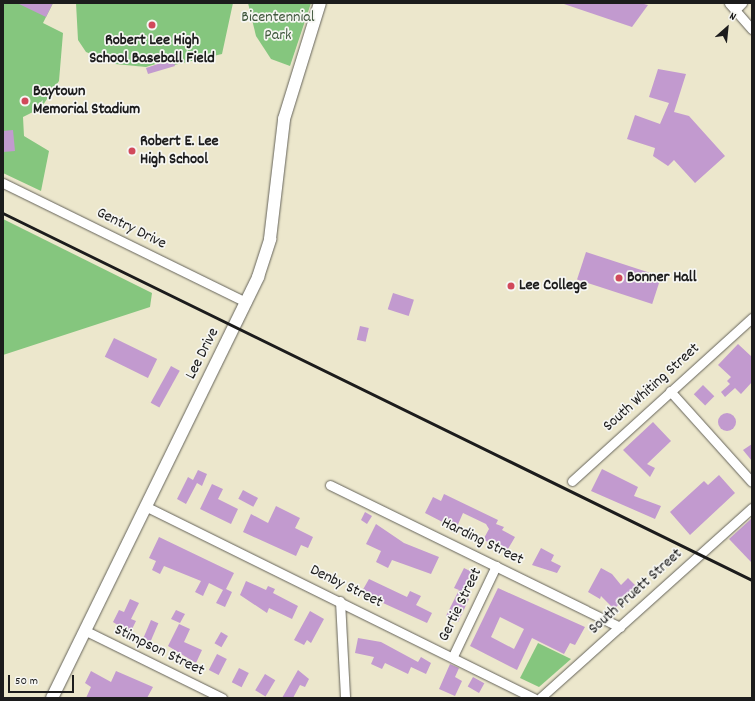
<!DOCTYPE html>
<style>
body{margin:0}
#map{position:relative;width:755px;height:701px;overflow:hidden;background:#ece7cc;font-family:Dekko,sans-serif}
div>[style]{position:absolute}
.green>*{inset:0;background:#85c67e}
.building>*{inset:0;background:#c29acf;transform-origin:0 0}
.round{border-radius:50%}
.roads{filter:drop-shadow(0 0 1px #65635a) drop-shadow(0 0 1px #65635a)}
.minor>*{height:9px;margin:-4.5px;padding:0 4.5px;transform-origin:4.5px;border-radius:4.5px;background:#fff}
.major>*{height:12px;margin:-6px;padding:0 6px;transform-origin:6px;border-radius:6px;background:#fff}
.rail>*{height:2.5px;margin:-1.25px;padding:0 1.25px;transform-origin:1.25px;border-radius:1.25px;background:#1c1c1c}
.dots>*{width:11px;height:11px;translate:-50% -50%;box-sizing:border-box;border:2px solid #f6f6f2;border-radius:50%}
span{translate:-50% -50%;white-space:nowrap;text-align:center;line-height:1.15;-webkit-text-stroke:3.5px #f6f6f2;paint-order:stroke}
.park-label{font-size:16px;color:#41583e}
.poi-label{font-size:16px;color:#1c1c1c;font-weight:700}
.left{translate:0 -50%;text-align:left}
.street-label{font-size:16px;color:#1c1c1c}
.frame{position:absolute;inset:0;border:4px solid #1c1c1c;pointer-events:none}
.north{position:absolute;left:707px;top:8px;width:40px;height:40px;-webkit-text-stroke:3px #f6f6f2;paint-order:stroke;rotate:27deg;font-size:11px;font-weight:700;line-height:16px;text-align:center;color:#1c1c1c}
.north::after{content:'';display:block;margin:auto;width:14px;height:18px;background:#1c1c1c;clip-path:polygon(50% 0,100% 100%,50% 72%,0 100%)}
.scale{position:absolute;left:8px;top:675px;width:66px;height:18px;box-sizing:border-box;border:2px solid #1c1c1c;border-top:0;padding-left:5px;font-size:12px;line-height:14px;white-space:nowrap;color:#1c1c1c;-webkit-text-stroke:3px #f6f6f2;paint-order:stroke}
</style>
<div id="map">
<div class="green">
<i style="clip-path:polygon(3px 3px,53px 3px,43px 23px,63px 33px,59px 81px,41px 108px,23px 117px,24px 136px,49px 151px,41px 191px,3px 173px)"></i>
<i style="clip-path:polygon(76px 3px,233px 3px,222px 54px,174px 65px,172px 59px,146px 67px,115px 64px,86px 52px,78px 40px)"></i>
<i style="clip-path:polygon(248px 3px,311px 3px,290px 66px,271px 59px,256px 36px)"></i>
<i style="clip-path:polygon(3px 219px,152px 293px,150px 307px,3px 355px)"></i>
<i style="clip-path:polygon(538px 643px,571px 659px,539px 687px,520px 678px)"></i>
</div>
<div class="building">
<i style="clip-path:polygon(17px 3px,53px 3px,46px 17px)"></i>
<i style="clip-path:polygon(561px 3px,640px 3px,648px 5px,632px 27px)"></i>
<i style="clip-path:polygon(173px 59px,175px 66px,148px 74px,146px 68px)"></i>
<i style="clip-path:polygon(658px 69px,686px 74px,674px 112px,689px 116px,725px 156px,695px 183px,674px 160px,668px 166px,653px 156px,655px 148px,627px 139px,635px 115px,660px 124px,669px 103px,649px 97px)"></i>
<i style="clip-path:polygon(13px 130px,15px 151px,3px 152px,3px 131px)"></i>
<i style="left:586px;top:252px;width:79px;height:29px;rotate:18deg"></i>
<i style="left:393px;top:293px;width:22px;height:17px;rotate:18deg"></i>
<i style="left:360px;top:326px;width:9px;height:14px;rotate:13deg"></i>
<i style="left:114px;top:338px;width:48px;height:21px;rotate:26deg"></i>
<i style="clip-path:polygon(738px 344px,752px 357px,752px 382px,741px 394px,735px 388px,725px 397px,721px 392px,730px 384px,727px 381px,731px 377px,718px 365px)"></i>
<i style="left:171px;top:366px;width:10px;height:42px;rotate:29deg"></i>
<i style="left:703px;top:385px;width:16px;height:13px;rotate:45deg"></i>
<i class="round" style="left:718px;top:413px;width:18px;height:18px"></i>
<i style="clip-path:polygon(653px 422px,671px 441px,647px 464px,655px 468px,650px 477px,623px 450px)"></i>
<i style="clip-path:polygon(752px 444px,752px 461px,743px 450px)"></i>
<i style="clip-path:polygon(602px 469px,638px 487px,634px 496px,661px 506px,655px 519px,591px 491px)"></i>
<i style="clip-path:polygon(198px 470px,207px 474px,202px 486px,197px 483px,186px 504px,177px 499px,188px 477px,193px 480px)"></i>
<i style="clip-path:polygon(719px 475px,735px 493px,690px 535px,670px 512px,704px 481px,708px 485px)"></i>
<i style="clip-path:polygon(212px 484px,223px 489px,218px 499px,238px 509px,231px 524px,200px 509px)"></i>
<i style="left:243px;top:490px;width:17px;height:10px;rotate:28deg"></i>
<i style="clip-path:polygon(444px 494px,498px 520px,496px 524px,504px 527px,502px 530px,515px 537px,508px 549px,483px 540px,489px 529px,486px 524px,463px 513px,456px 529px,425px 513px,433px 497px,441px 501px)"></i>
<i style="clip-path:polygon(276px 506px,300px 518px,295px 528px,313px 537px,308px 548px,301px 545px,296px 556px,243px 532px,251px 514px,268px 523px)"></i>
<i style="clip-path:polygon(365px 512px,372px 516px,367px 524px,361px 520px)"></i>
<i style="clip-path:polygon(752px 518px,752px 563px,729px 539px)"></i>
<i style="clip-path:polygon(376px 524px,404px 543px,439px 557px,431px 574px,392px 560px,388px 568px,376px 562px,381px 551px,366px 544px)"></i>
<i style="clip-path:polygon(159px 537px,234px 573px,226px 589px,232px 592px,225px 607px,216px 603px,223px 590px,209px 583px,203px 596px,195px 592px,201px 581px,164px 566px,160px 574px,152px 570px,156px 561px,149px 558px)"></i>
<i style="clip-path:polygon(541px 548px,554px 555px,551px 561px,561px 566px,557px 573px,532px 565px)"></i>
<i style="clip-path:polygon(464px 568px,474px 573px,463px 596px,469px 599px,458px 622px,446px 616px,459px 590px,454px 588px)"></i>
<i style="clip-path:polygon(601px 568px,612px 574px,621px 585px,628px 578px,637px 587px,614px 609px,601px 596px,600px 599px,588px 592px)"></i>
<i style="clip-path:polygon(369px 579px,407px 597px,410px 591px,421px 596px,416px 605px,432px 613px,427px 623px,361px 593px)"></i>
<i style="clip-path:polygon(246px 581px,266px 590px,268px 586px,275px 589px,273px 593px,298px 606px,292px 619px,269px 608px,267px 613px,240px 595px)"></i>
<i style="clip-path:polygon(evenodd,498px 588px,585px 627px,575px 645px,570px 643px,564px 654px,532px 638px,517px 670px,470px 646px,498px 588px,500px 617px,524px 629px,514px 649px,491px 637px,500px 617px)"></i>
<i style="clip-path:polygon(130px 599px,139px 603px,131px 619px,136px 621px,130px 633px,113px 622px,119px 610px,124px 612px)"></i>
<i style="clip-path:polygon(176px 610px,185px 614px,180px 623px,171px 619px)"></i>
<i style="clip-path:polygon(310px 611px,324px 619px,311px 643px,307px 640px,304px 645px,294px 640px)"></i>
<i style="left:151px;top:620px;width:8px;height:20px;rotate:23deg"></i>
<i style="clip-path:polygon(179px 624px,190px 629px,184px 642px,202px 650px,196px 663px,168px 646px)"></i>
<i style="left:221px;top:632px;width:8px;height:13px;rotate:30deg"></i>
<i style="clip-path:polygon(358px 638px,381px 642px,418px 662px,421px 657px,431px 663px,426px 674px,411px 667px,408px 674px,385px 663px,382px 669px,371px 664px,374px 657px,355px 653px)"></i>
<i style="left:217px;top:654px;width:11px;height:18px;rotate:27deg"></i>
<i style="clip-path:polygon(450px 664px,459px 668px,455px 677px,462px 681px,455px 696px,439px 689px)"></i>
<i style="left:239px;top:668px;width:11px;height:16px;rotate:27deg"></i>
<i style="clip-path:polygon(298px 670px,309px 679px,305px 687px,300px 685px,293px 698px,282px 698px)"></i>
<i style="clip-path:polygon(91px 671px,111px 682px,116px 671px,153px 687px,147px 698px,86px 698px,91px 687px,85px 683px)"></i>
<i style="left:265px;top:674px;width:12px;height:19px;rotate:31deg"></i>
<i style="left:473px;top:677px;width:13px;height:11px;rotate:29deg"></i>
</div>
<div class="roads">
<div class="minor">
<i style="left:729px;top:3px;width:35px;rotate:49deg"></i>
<i style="left:735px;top:10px;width:10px;rotate:-45deg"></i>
<i style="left:3px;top:183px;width:271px;rotate:26.1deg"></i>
<i style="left:670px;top:391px;width:122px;rotate:48deg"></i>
<i style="left:572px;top:481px;width:243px;rotate:-42.2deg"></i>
<i style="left:330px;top:485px;width:323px;rotate:26.1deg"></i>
<i style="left:145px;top:506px;width:434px;rotate:26.3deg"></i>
<i style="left:340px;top:601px;width:97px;rotate:87deg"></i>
<i style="left:84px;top:630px;width:154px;rotate:26.2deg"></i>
<i style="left:453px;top:656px;width:100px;rotate:-64.5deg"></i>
<i style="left:540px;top:698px;width:285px;rotate:-41.9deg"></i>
</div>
<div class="major">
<i style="left:52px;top:698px;width:469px;rotate:-63.9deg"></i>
<i style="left:258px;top:277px;width:40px;rotate:-72deg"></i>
<i style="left:270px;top:239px;width:121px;rotate:-83.3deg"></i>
<i style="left:284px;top:119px;width:121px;rotate:-72.8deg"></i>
</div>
</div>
<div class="rail">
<i style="left:3px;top:213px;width:834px;rotate:26.1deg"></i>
</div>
<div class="dots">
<i style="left:152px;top:25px;background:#d1495b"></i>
<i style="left:25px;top:101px;background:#d1495b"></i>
<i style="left:132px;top:151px;background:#d1495b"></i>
<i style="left:619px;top:278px;background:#d1495b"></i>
<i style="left:511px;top:286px;background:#d1495b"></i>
</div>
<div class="park-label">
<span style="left:278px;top:27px">Bicentennial<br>Park</span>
</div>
<div class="poi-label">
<span style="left:152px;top:50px">Robert Lee High<br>School Baseball Field</span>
<span class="left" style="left:33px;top:101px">Baytown<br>Memorial Stadium</span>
<span class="left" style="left:140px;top:151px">Robert E. Lee<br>High School</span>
<span class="left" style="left:627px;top:278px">Bonner Hall</span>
<span class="left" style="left:519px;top:286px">Lee College</span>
</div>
<div class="street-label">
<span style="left:131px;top:229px;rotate:26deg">Gentry Drive</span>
<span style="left:203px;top:354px;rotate:-63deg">Lee Drive</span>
<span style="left:652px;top:388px;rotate:-42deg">South Whiting Street</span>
<span style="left:482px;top:542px;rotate:26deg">Harding Street</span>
<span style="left:346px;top:587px;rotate:26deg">Denby Street</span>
<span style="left:636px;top:592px;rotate:-42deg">South Pruett Street</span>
<span style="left:461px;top:605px;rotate:-64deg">Gertie Street</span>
<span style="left:159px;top:651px;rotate:26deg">Stimpson Street</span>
</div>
<div class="frame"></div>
<div class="north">N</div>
<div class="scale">50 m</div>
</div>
